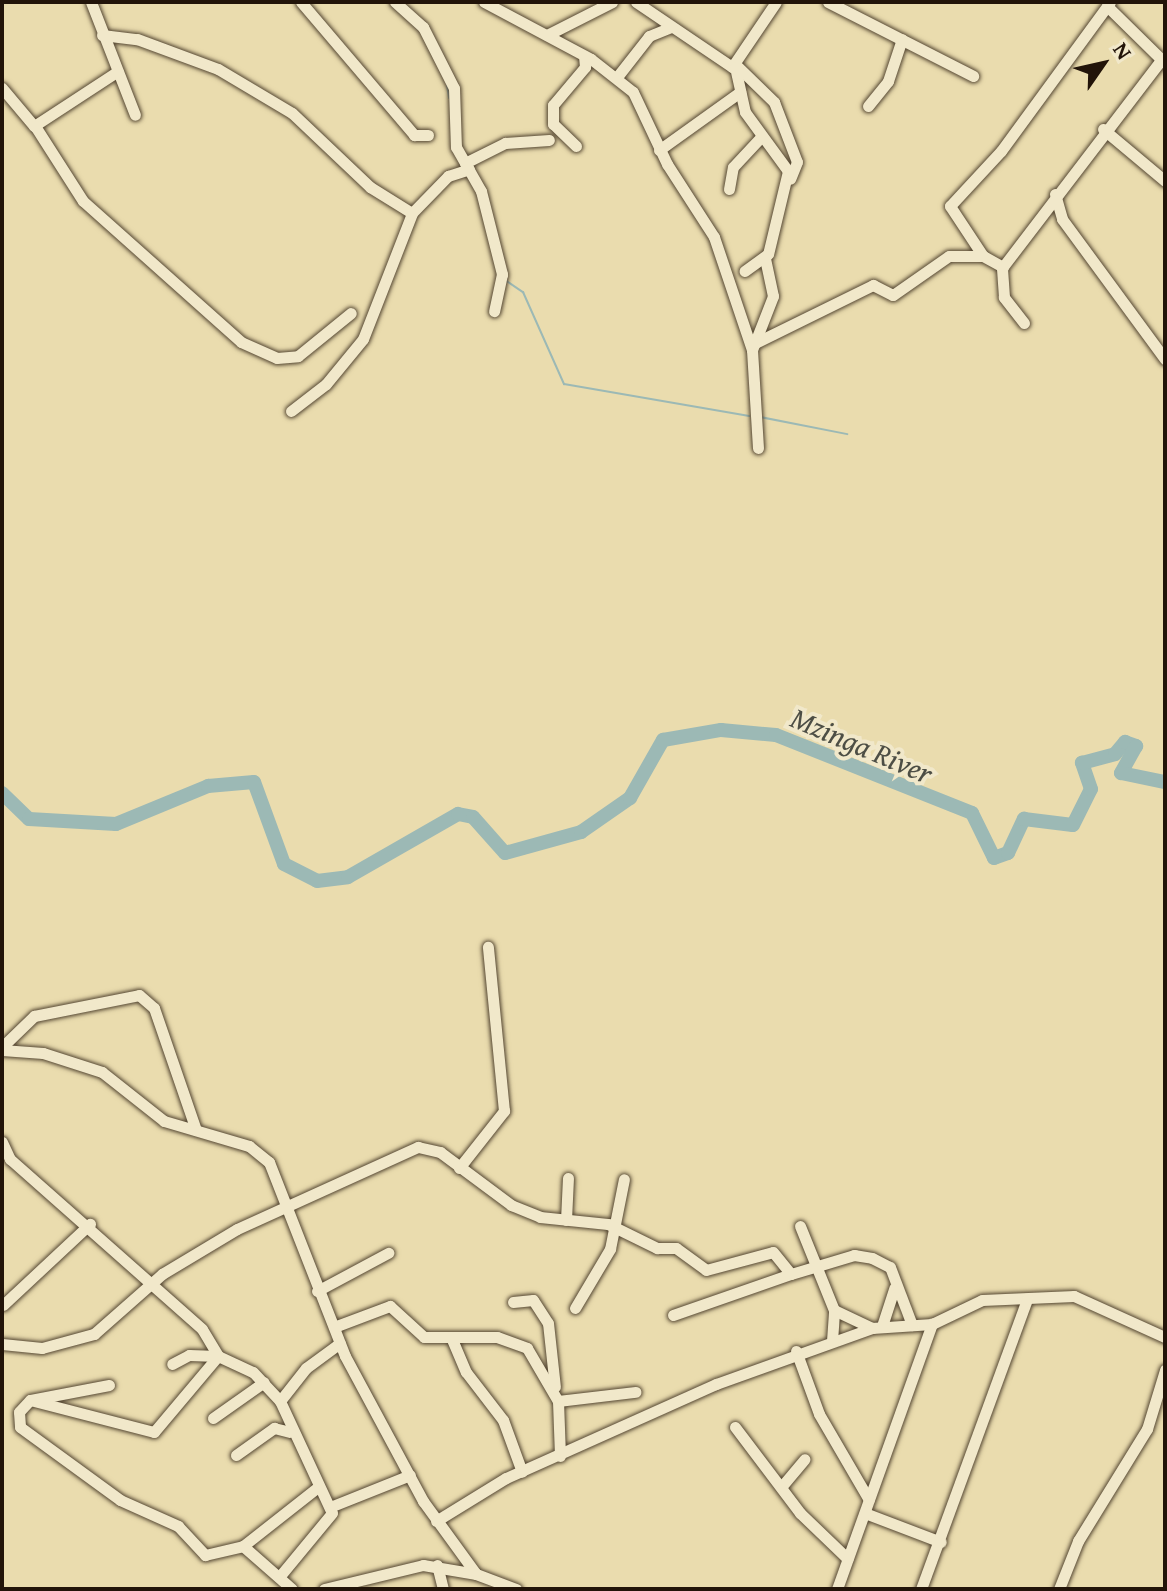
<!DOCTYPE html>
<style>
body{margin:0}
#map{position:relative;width:1167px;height:1591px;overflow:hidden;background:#eadcae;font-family:"Gentium Book Plus",serif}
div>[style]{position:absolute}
.stream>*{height:2px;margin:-1px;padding:0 1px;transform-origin:1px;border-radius:1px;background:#9cb9b5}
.river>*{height:14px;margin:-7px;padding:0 7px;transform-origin:7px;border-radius:7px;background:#9cb9b5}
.roads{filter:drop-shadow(0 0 2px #544632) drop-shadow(0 0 2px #544632)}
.minor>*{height:11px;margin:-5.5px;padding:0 5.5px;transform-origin:5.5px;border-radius:5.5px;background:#f1e8ca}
span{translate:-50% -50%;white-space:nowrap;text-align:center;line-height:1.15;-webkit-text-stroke:8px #f1e8ca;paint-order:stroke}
.water-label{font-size:30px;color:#4d4e45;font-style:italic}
.frame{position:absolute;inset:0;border:4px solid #221409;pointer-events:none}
.north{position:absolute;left:1063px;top:24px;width:80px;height:80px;-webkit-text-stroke:6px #f1e8ca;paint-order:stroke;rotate:56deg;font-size:22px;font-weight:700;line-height:32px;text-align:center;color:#221409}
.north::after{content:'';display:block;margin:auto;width:28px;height:36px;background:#221409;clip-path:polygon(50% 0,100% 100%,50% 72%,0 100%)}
</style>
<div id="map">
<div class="stream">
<i style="left:447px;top:85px;width:13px;rotate:81deg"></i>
<i style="left:505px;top:280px;width:22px;rotate:34deg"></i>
<i style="left:523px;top:292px;width:101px;rotate:66deg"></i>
<i style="left:564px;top:384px;width:188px;rotate:9.8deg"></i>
<i style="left:760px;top:417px;width:89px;rotate:11.1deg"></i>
</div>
<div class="river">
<i style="left:2px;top:793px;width:37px;rotate:44deg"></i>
<i style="left:29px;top:819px;width:87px;rotate:3.3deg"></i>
<i style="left:116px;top:824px;width:100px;rotate:-22.4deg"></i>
<i style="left:208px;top:786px;width:46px;rotate:-5deg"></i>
<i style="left:254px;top:782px;width:87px;rotate:69.9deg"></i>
<i style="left:284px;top:864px;width:37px;rotate:27deg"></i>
<i style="left:317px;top:881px;width:31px;rotate:-7deg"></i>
<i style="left:348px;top:877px;width:127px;rotate:-29.8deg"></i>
<i style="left:458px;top:814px;width:15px;rotate:11deg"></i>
<i style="left:473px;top:817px;width:48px;rotate:48.4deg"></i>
<i style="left:505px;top:853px;width:79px;rotate:-15.4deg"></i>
<i style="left:581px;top:832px;width:60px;rotate:-34.8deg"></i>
<i style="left:630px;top:798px;width:67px;rotate:-60.4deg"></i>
<i style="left:663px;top:740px;width:59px;rotate:-9.8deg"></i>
<i style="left:721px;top:730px;width:55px;rotate:5.2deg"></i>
<i style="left:776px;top:735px;width:211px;rotate:21.7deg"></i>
<i style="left:972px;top:813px;width:50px;rotate:63.9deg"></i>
<i style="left:994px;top:858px;width:15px;rotate:-20deg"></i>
<i style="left:1008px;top:853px;width:38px;rotate:-65deg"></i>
<i style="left:1024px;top:819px;width:49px;rotate:7deg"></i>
<i style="left:1073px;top:825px;width:40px;rotate:-63.4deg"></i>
<i style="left:1091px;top:789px;width:28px;rotate:-109deg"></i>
<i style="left:1082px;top:763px;width:34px;rotate:-15deg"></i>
<i style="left:1115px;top:754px;width:16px;rotate:-50deg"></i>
<i style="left:1125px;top:742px;width:12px;rotate:20deg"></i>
<i style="left:1136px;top:746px;width:31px;rotate:119deg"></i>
<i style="left:1121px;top:773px;width:45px;rotate:11.6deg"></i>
</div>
<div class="roads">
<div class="minor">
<i style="left:91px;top:2px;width:121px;rotate:68.7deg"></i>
<i style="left:301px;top:2px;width:175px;rotate:49.6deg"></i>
<i style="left:414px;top:135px;width:14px"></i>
<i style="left:395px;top:2px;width:38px;rotate:42deg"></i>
<i style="left:423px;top:27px;width:68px;rotate:63.1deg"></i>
<i style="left:454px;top:88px;width:59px;rotate:88.1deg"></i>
<i style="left:456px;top:147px;width:51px;rotate:60.4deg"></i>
<i style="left:481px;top:191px;width:86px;rotate:75.8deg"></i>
<i style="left:502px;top:274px;width:38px;rotate:102deg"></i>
<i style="left:484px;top:2px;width:121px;rotate:28deg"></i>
<i style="left:591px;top:59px;width:53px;rotate:38.2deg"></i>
<i style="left:633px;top:92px;width:80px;rotate:64.7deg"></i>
<i style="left:667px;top:164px;width:87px;rotate:57.2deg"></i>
<i style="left:714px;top:237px;width:119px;rotate:71.4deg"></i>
<i style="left:636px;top:2px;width:116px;rotate:34.1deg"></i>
<i style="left:732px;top:67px;width:78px;rotate:-55.9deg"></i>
<i style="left:828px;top:2px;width:163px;rotate:27deg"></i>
<i style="left:1107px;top:6px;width:81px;rotate:44.5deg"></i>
<i style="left:102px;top:35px;width:35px;rotate:7deg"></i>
<i style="left:137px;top:39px;width:86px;rotate:20.3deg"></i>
<i style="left:218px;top:69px;width:86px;rotate:30.7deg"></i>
<i style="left:292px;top:113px;width:108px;rotate:43.5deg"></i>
<i style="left:370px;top:187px;width:49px;rotate:31.8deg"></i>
<i style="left:547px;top:35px;width:73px;rotate:-26.9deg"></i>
<i style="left:737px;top:66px;width:52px;rotate:44.2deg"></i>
<i style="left:774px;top:102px;width:64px;rotate:69deg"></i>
<i style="left:797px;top:162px;width:18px;rotate:112deg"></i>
<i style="left:735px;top:67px;width:46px;rotate:77.5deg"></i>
<i style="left:745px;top:112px;width:73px;rotate:53.9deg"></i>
<i style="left:788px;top:171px;width:85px;rotate:103.5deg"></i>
<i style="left:768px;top:254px;width:29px;rotate:144deg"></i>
<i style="left:617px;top:77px;width:52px;rotate:-52deg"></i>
<i style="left:649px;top:36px;width:24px;rotate:-22deg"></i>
<i style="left:2px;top:88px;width:50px;rotate:49.9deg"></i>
<i style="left:34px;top:126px;width:100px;rotate:-33.2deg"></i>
<i style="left:868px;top:106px;width:32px;rotate:-51deg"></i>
<i style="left:888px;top:81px;width:44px;rotate:-71.6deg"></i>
<i style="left:35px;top:126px;width:89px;rotate:57.4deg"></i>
<i style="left:83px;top:201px;width:212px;rotate:41.7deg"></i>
<i style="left:241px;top:342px;width:39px;rotate:24deg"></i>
<i style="left:277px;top:358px;width:21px;rotate:-5deg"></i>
<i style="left:298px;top:356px;width:68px;rotate:-39.1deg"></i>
<i style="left:1103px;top:129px;width:81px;rotate:40deg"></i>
<i style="left:576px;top:146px;width:32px;rotate:-136deg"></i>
<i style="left:553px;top:124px;width:19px;rotate:-90deg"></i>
<i style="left:553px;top:105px;width:50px;rotate:-49.9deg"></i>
<i style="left:585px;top:67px;width:11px;rotate:-95deg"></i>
<i style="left:659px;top:150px;width:100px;rotate:-35.6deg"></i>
<i style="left:465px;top:163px;width:45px;rotate:-26.6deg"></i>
<i style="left:505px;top:143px;width:44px;rotate:-3.9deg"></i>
<i style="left:729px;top:189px;width:22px;rotate:-80deg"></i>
<i style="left:733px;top:167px;width:40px;rotate:-47deg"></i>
<i style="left:1055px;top:194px;width:26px;rotate:74deg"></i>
<i style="left:1062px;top:219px;width:174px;rotate:53.7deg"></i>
<i style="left:1003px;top:267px;width:23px;rotate:-151deg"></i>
<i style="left:983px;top:256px;width:60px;rotate:-123.4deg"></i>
<i style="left:950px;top:206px;width:75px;rotate:-47.2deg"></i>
<i style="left:1001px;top:151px;width:185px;rotate:-53.8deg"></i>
<i style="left:1024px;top:323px;width:33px;rotate:-128deg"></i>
<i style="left:1004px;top:297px;width:29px;rotate:-94deg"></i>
<i style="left:1002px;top:268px;width:262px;rotate:-52.6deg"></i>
<i style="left:753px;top:344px;width:134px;rotate:-26.2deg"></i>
<i style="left:873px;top:285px;width:22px;rotate:27deg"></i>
<i style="left:893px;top:295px;width:68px;rotate:-34.9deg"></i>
<i style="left:949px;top:256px;width:34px"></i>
<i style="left:291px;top:411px;width:44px;rotate:-37.6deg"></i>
<i style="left:326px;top:384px;width:58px;rotate:-50.6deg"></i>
<i style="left:363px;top:339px;width:135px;rotate:-68.7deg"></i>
<i style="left:412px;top:213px;width:52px;rotate:-45.8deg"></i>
<i style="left:448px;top:176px;width:22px;rotate:-18deg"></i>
<i style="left:758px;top:448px;width:98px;rotate:-93.5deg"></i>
<i style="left:752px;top:350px;width:58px;rotate:-68.7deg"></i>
<i style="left:773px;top:296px;width:39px;rotate:-102deg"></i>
<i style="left:2px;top:1047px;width:45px;rotate:-44.1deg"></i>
<i style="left:34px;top:1016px;width:107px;rotate:-11.3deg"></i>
<i style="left:139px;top:995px;width:20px;rotate:41deg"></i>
<i style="left:154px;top:1008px;width:129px;rotate:71deg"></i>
<i style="left:2px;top:1050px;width:41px;rotate:4.2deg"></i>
<i style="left:43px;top:1053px;width:62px;rotate:17.9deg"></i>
<i style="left:102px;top:1072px;width:79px;rotate:38.3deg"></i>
<i style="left:164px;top:1121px;width:89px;rotate:16.4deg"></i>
<i style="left:249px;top:1146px;width:26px;rotate:39deg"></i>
<i style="left:269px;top:1162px;width:208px;rotate:68.6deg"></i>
<i style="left:345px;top:1356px;width:165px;rotate:61.7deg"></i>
<i style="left:423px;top:1501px;width:90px;rotate:54deg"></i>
<i style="left:476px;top:1574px;width:43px;rotate:20.6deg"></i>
<i style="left:2px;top:1142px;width:19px;rotate:65deg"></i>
<i style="left:10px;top:1159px;width:256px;rotate:41.5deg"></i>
<i style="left:202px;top:1329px;width:31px;rotate:59deg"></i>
<i style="left:218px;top:1356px;width:38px;rotate:25deg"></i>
<i style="left:253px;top:1372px;width:40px;rotate:47deg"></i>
<i style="left:280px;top:1401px;width:123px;rotate:65.1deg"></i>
<i style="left:332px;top:1513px;width:83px;rotate:129.6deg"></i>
<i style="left:459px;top:1168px;width:73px;rotate:-51.7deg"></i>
<i style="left:504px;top:1111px;width:165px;rotate:-95.6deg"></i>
<i style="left:566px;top:1220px;width:42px;rotate:-87.3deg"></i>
<i style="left:800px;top:1226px;width:91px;rotate:68deg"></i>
<i style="left:834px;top:1310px;width:42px;rotate:25.3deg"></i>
<i style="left:872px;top:1328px;width:60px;rotate:-3.8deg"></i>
<i style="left:317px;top:1291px;width:81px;rotate:-28.2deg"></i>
<i style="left:513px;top:1302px;width:20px;rotate:-6deg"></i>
<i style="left:533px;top:1300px;width:27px;rotate:57deg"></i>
<i style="left:548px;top:1323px;width:64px;rotate:83.8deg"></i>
<i style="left:3px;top:1305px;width:119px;rotate:-43deg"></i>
<i style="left:575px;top:1308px;width:69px;rotate:-59.3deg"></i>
<i style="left:610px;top:1249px;width:71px;rotate:-78.7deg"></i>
<i style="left:673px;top:1315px;width:125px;rotate:-19.2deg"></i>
<i style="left:882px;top:1326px;width:40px;rotate:-72deg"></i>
<i style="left:334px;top:1327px;width:60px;rotate:-20.6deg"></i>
<i style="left:390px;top:1306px;width:46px;rotate:42.4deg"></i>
<i style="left:424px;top:1337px;width:73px"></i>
<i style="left:497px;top:1337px;width:32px;rotate:20deg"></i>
<i style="left:527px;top:1348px;width:61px;rotate:59.7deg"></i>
<i style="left:558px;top:1401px;width:55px;rotate:87.9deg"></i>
<i style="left:451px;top:1337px;width:38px;rotate:67deg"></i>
<i style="left:466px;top:1372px;width:61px;rotate:52.4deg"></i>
<i style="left:503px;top:1420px;width:55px;rotate:69.9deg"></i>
<i style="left:832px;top:1341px;width:31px;rotate:-86deg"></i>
<i style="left:2px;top:1344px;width:40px;rotate:5.7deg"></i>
<i style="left:42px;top:1348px;width:54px;rotate:-15.1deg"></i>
<i style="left:94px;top:1334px;width:91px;rotate:-41.4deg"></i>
<i style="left:162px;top:1274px;width:87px;rotate:-31deg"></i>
<i style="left:237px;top:1229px;width:199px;rotate:-24.4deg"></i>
<i style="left:418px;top:1147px;width:23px;rotate:13deg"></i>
<i style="left:440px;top:1152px;width:89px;rotate:36.7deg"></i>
<i style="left:511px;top:1205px;width:31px;rotate:22deg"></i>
<i style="left:540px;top:1217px;width:68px;rotate:5.9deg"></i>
<i style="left:608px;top:1224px;width:55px;rotate:26.1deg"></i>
<i style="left:657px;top:1248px;width:19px"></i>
<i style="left:676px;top:1248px;width:37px;rotate:36deg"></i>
<i style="left:706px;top:1270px;width:69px;rotate:-15deg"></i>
<i style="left:773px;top:1252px;width:28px;rotate:51deg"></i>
<i style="left:791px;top:1274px;width:66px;rotate:-16.8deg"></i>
<i style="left:854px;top:1255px;width:18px;rotate:9deg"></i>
<i style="left:872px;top:1258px;width:20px;rotate:27deg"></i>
<i style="left:890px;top:1267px;width:62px;rotate:69.2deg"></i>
<i style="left:796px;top:1351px;width:67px;rotate:69.9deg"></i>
<i style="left:819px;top:1414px;width:99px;rotate:59.8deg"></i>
<i style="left:109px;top:1385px;width:80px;rotate:169.2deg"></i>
<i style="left:30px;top:1400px;width:16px;rotate:133deg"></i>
<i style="left:19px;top:1412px;width:15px;rotate:86deg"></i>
<i style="left:20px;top:1427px;width:124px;rotate:36.1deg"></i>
<i style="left:120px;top:1500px;width:64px;rotate:24.1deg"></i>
<i style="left:178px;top:1526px;width:40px;rotate:47deg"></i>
<i style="left:205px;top:1555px;width:39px;rotate:-13deg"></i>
<i style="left:243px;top:1546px;width:95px;rotate:-38.2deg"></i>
<i style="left:30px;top:1400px;width:128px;rotate:14.5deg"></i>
<i style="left:154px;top:1432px;width:99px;rotate:-49.9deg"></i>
<i style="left:218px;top:1356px;width:29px;rotate:-178deg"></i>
<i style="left:189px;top:1355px;width:19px;rotate:152deg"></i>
<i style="left:280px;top:1401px;width:42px;rotate:-51.8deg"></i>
<i style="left:306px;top:1368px;width:42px;rotate:-36.3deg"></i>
<i style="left:558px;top:1401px;width:78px;rotate:-6.7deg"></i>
<i style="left:213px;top:1418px;width:62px;rotate:-35.2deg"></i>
<i style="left:735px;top:1427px;width:108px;rotate:52.9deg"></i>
<i style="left:800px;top:1513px;width:66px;rotate:43.8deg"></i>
<i style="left:236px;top:1455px;width:47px;rotate:-35.4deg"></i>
<i style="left:274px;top:1428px;width:16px;rotate:14deg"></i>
<i style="left:782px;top:1486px;width:35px;rotate:-50deg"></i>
<i style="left:330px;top:1507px;width:86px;rotate:-21.8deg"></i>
<i style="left:865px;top:1513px;width:81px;rotate:20.9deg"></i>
<i style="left:436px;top:1521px;width:82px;rotate:-31.6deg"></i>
<i style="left:506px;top:1478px;width:230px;rotate:-24.1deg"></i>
<i style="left:716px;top:1384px;width:166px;rotate:-19.7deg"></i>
<i style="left:243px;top:1546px;width:65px;rotate:41.3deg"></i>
<i style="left:437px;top:1565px;width:25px;rotate:76deg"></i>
<i style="left:324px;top:1589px;width:102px;rotate:-13.6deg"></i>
<i style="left:423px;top:1565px;width:54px;rotate:9.6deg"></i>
<i style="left:837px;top:1589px;width:282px;rotate:-70.3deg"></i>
<i style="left:932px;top:1324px;width:55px;rotate:-25.6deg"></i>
<i style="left:982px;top:1300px;width:92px;rotate:-2.5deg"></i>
<i style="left:1074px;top:1296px;width:100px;rotate:24.3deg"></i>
<i style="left:921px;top:1589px;width:309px;rotate:-69.9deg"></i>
<i style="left:1059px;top:1589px;width:52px;rotate:-68.4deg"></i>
<i style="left:1078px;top:1541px;width:132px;rotate:-58.4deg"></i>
<i style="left:1147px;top:1429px;width:62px;rotate:-73deg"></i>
</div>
</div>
<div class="water-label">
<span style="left:862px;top:745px;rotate:23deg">Mzinga River</span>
</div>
<div class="frame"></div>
<div class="north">N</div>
</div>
